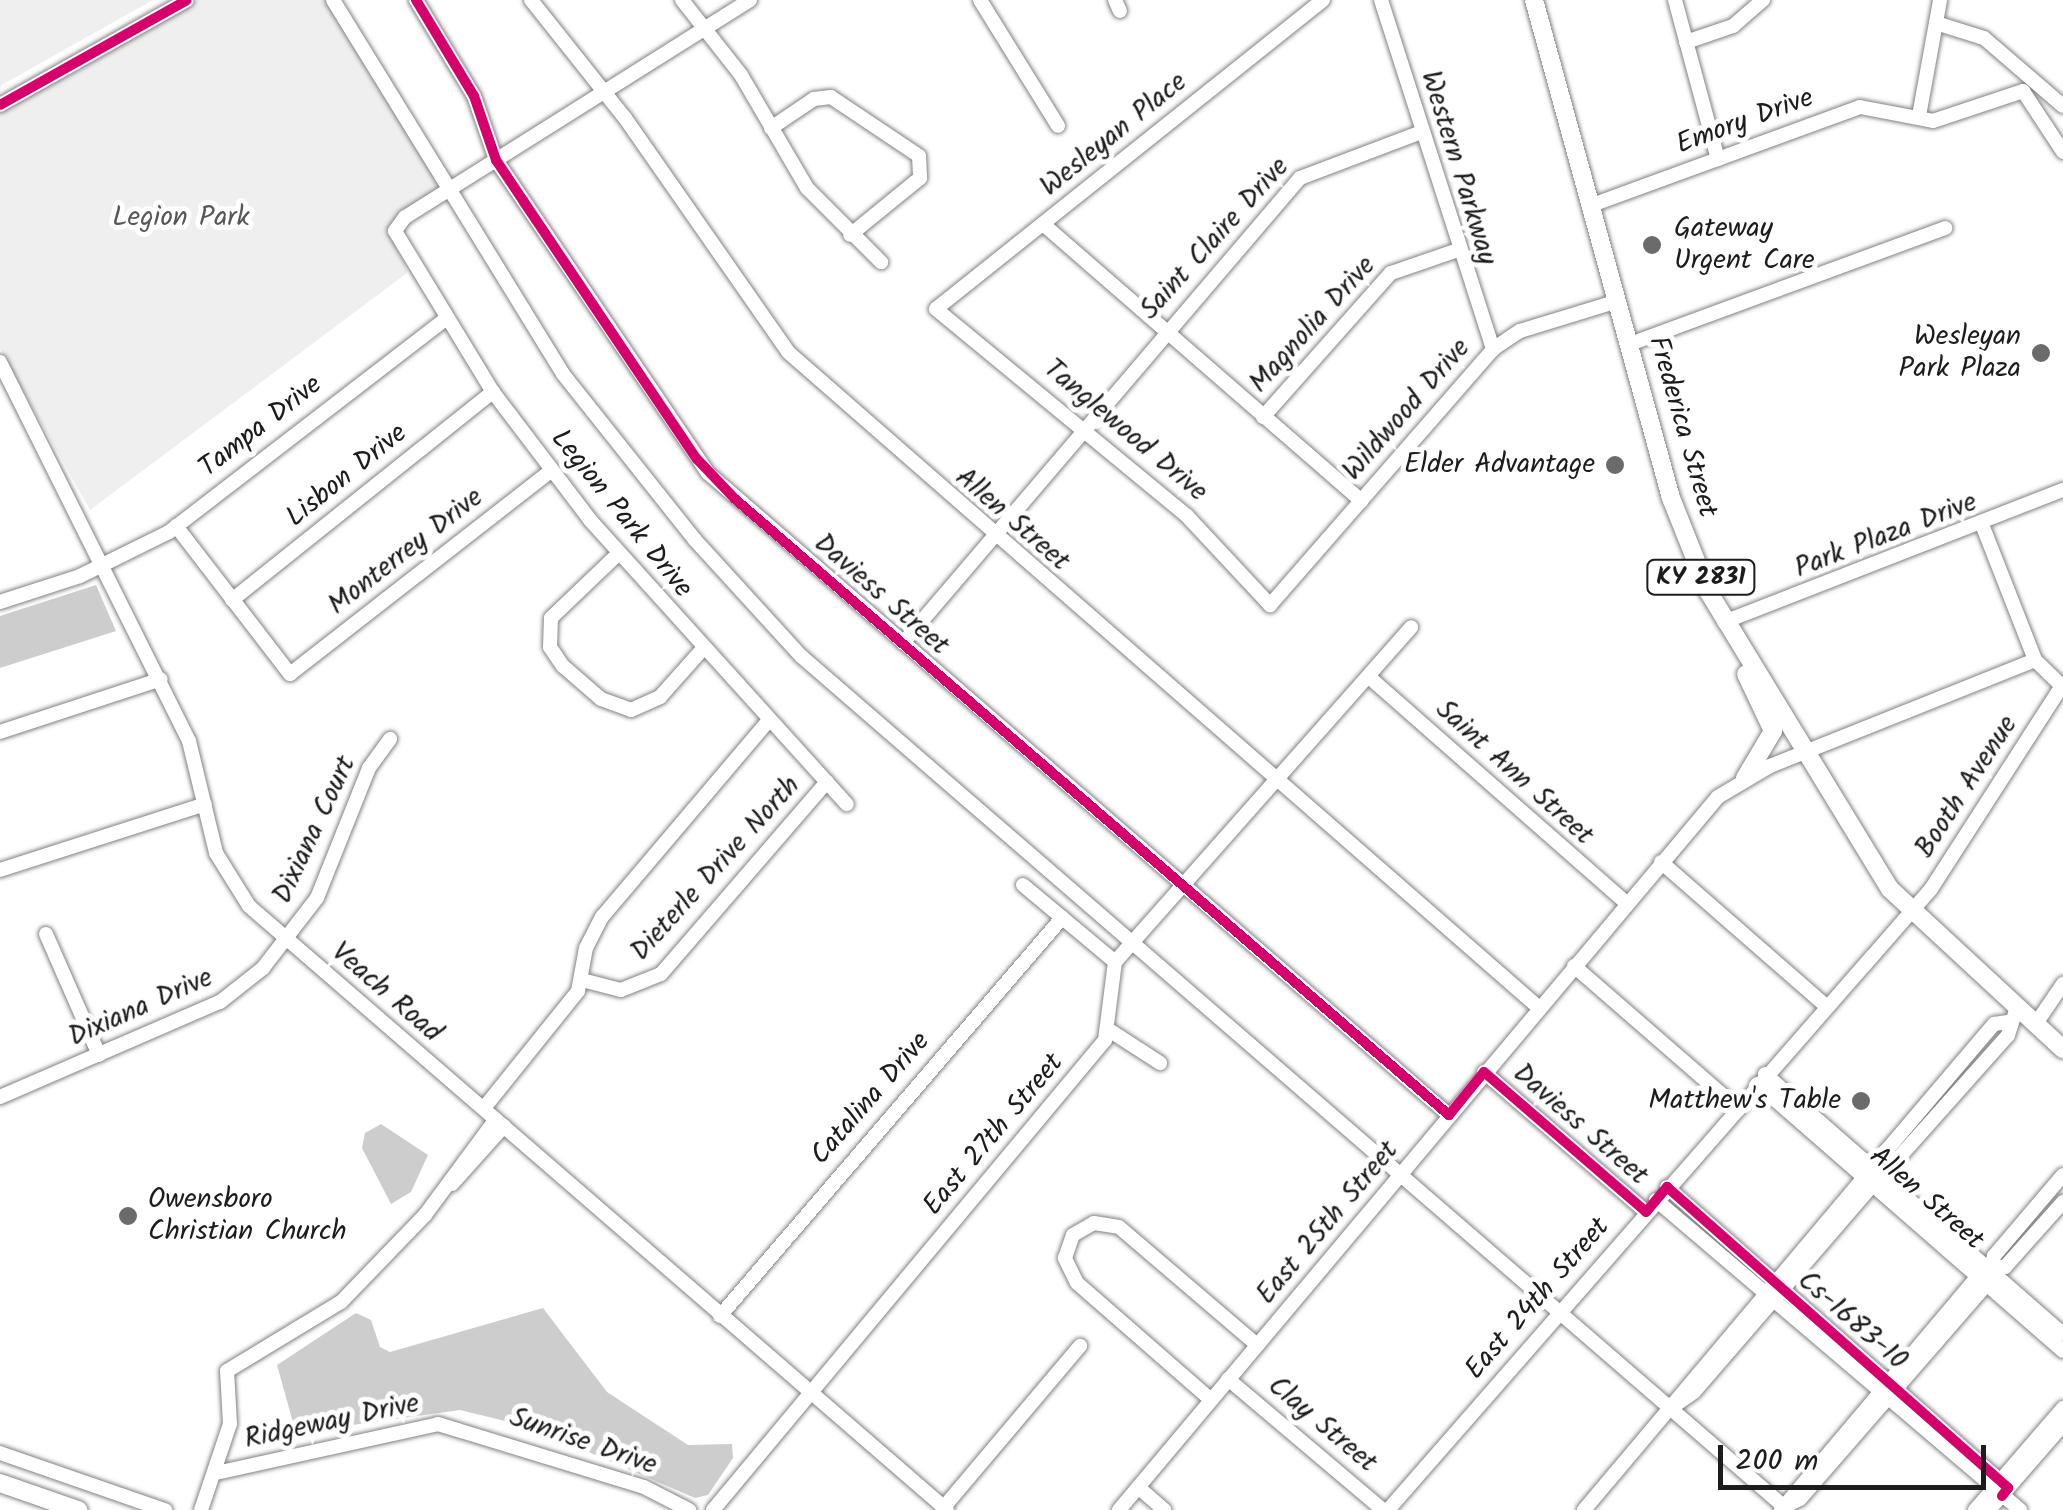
<!DOCTYPE html>
<style>
body{margin:0}
#map{position:relative;width:2063px;height:1510px;overflow:hidden;background:#fff;font-family:Kalam,sans-serif}
div>[style]{position:absolute}
.green>*{inset:0;background:#efefef}
.water>*{inset:0;background:#cdcdcd}
.roads{filter:drop-shadow(0 0 2px #828282) drop-shadow(0 0 2px #828282)}
.minor>*{height:14px;margin:-7px;padding:0 7px;transform-origin:7px;border-radius:7px;background:#fff}
.major>*{height:18px;margin:-9px;padding:0 9px;transform-origin:9px;border-radius:9px;background:#fff}
.cycleway>*{height:10px;margin:-5px;padding:0 5px;transform-origin:5px;border-radius:5px;background:#d6006c}
.dots>*{width:28px;height:28px;translate:-50% -50%;box-sizing:border-box;border:5px solid #fff;border-radius:50%}
span{translate:-50% -50%;white-space:nowrap;text-align:center;line-height:1.15;-webkit-text-stroke:10px #fff;paint-order:stroke}
.shield-label span{padding:2px 8px;background:#fff;border:2px solid;border-radius:8px;-webkit-text-stroke-width:0}
.shield-label{font-size:25px;color:#1c1c1c;font-weight:700}
.street-label{font-size:28px;color:#1c1c1c}
.park-label{font-size:28px;color:#575757}
.poi-label{font-size:28px;color:#1c1c1c}
.left{translate:0 -50%;text-align:left}
.right{translate:-100% -50%;text-align:right}
.scale{position:absolute;left:1718px;top:1445px;width:268px;height:45px;box-sizing:border-box;border:5px solid #1c1c1c;border-top:0;padding-left:12px;font-size:30px;line-height:35px;white-space:nowrap;color:#1c1c1c;-webkit-text-stroke:8px #fff;paint-order:stroke}
</style>
<div id="map">
<div class="green">
<i style="clip-path:polygon(0 0,153px 0,0 86px)"></i>
<i style="clip-path:polygon(198px 0,333px 0,448px 191px,395px 231px,407px 273px,90px 510px,0 349px,0 111px)"></i>
</div>
<div class="water">
<i style="clip-path:polygon(96px 585px,116px 631px,0 668px,0 616px)"></i>
<i style="clip-path:polygon(381px 1124px,428px 1155px,411px 1192px,391px 1204px,362px 1148px,365px 1133px)"></i>
<i style="clip-path:polygon(543px 1308px,607px 1392px,688px 1445px,732px 1444px,733px 1458px,708px 1495px,695px 1498px,533px 1428px,460px 1410px,302px 1432px,294px 1426px,277px 1365px,356px 1313px,371px 1320px,380px 1347px,390px 1352px)"></i>
</div>
<div class="roads">
<div class="minor">
<i style="left:333px;top:0;width:439px;rotate:58.4deg"></i>
<i style="left:563px;top:374px;width:212px;rotate:51.5deg"></i>
<i style="left:695px;top:540px;width:157px;rotate:47.6deg"></i>
<i style="left:801px;top:656px;width:1305px;rotate:40.87deg"></i>
<i style="left:416px;top:0;width:112px;rotate:58.9deg"></i>
<i style="left:474px;top:96px;width:68px;rotate:71deg"></i>
<i style="left:496px;top:160px;width:378px;rotate:55.9deg"></i>
<i style="left:708px;top:473px;width:980px;rotate:40.91deg"></i>
<i style="left:531px;top:0;width:151px;rotate:51.5deg"></i>
<i style="left:625px;top:118px;width:285px;rotate:55.1deg"></i>
<i style="left:788px;top:352px;width:996px;rotate:41.13deg"></i>
<i style="left:682px;top:0;width:95px;rotate:51.8deg"></i>
<i style="left:741px;top:75px;width:131px;rotate:59.7deg"></i>
<i style="left:807px;top:188px;width:105px;rotate:45deg"></i>
<i style="left:750px;top:0;width:408px;rotate:147.8deg"></i>
<i style="left:405px;top:217px;width:17px;rotate:126deg"></i>
<i style="left:395px;top:231px;width:188px;rotate:58.7deg"></i>
<i style="left:493px;top:392px;width:161px;rotate:52.8deg"></i>
<i style="left:590px;top:520px;width:383px;rotate:47.9deg"></i>
<i style="left:980px;top:0;width:148px;rotate:58.2deg"></i>
<i style="left:1115px;top:0;width:12px;rotate:66deg"></i>
<i style="left:1323px;top:0;width:495px;rotate:141.4deg"></i>
<i style="left:936px;top:309px;width:325px;rotate:39.5deg"></i>
<i style="left:1187px;top:516px;width:122px;rotate:47deg"></i>
<i style="left:1270px;top:605px;width:340px;rotate:-48.9deg"></i>
<i style="left:1493px;top:349px;width:32px;rotate:-34deg"></i>
<i style="left:1520px;top:331px;width:102px;rotate:-17deg"></i>
<i style="left:1381px;top:0;width:367px;rotate:72.2deg"></i>
<i style="left:1675px;top:0;width:165px;rotate:74.9deg"></i>
<i style="left:1936px;top:23px;width:50px;rotate:17.4deg"></i>
<i style="left:1984px;top:38px;width:104px;rotate:40.7deg"></i>
<i style="left:1686px;top:42px;width:50px;rotate:-18.8deg"></i>
<i style="left:1733px;top:26px;width:40px;rotate:-41deg"></i>
<i style="left:0;top:105px;width:214px;rotate:-29.3deg"></i>
<i style="left:1919px;top:116px;width:118px;rotate:-79.7deg"></i>
<i style="left:771px;top:128px;width:52px;rotate:-34deg"></i>
<i style="left:814px;top:99px;width:17px;rotate:-7deg"></i>
<i style="left:831px;top:97px;width:106px;rotate:33.8deg"></i>
<i style="left:919px;top:156px;width:22px;rotate:87deg"></i>
<i style="left:920px;top:178px;width:90px;rotate:140.8deg"></i>
<i style="left:1592px;top:205px;width:285px;rotate:-20.1deg"></i>
<i style="left:1860px;top:107px;width:74px;rotate:10.9deg"></i>
<i style="left:1933px;top:121px;width:95px;rotate:-18.4deg"></i>
<i style="left:2023px;top:91px;width:73px;rotate:56.7deg"></i>
<i style="left:1043px;top:224px;width:422px;rotate:41deg"></i>
<i style="left:1630px;top:344px;width:336px;rotate:-20.2deg"></i>
<i style="left:0;top:362px;width:424px;rotate:63.5deg"></i>
<i style="left:189px;top:741px;width:115px;rotate:76.4deg"></i>
<i style="left:216px;top:853px;width:62px;rotate:58.1deg"></i>
<i style="left:249px;top:906px;width:923px;rotate:40.87deg"></i>
<i style="left:1263px;top:417px;width:193px;rotate:-48.4deg"></i>
<i style="left:1391px;top:273px;width:71px;rotate:-18.9deg"></i>
<i style="left:176px;top:526px;width:187px;rotate:52.4deg"></i>
<i style="left:290px;top:674px;width:332px;rotate:-37.9deg"></i>
<i style="left:1983px;top:527px;width:143px;rotate:68.6deg"></i>
<i style="left:2035px;top:660px;width:39px;rotate:44deg"></i>
<i style="left:619px;top:553px;width:94px;rotate:136.3deg"></i>
<i style="left:551px;top:618px;width:29px;rotate:92deg"></i>
<i style="left:550px;top:647px;width:23px;rotate:56deg"></i>
<i style="left:563px;top:666px;width:50px;rotate:41deg"></i>
<i style="left:601px;top:699px;width:32px;rotate:20deg"></i>
<i style="left:631px;top:710px;width:32px;rotate:-24deg"></i>
<i style="left:660px;top:697px;width:62px;rotate:-48.3deg"></i>
<i style="left:232px;top:600px;width:334px;rotate:-38.6deg"></i>
<i style="left:0;top:602px;width:84px;rotate:-18deg"></i>
<i style="left:80px;top:576px;width:99px;rotate:-26.3deg"></i>
<i style="left:169px;top:532px;width:349px;rotate:-37.6deg"></i>
<i style="left:1724px;top:622px;width:364px;rotate:-21.3deg"></i>
<i style="left:903px;top:643px;width:611px;rotate:-49.51deg"></i>
<i style="left:1300px;top:178px;width:130px;rotate:-20.7deg"></i>
<i style="left:1369px;top:677px;width:344px;rotate:41.3deg"></i>
<i style="left:0;top:732px;width:169px;rotate:-18.2deg"></i>
<i style="left:1661px;top:862px;width:218px;rotate:41.1deg"></i>
<i style="left:0;top:870px;width:215px;rotate:-17.8deg"></i>
<i style="left:1023px;top:885px;width:120px;rotate:39.9deg"></i>
<i style="left:46px;top:934px;width:132px;rotate:66.3deg"></i>
<i style="left:1574px;top:966px;width:215px;rotate:41deg"></i>
<i style="left:582px;top:980px;width:40px;rotate:14.4deg"></i>
<i style="left:621px;top:990px;width:43px;rotate:-21.8deg"></i>
<i style="left:661px;top:974px;width:254px;rotate:-49.2deg"></i>
<i style="left:2035px;top:1025px;width:50px;rotate:-55.7deg"></i>
<i style="left:1109px;top:1030px;width:61px;rotate:32.9deg"></i>
<i style="left:1484px;top:1072px;width:214px;rotate:40.8deg"></i>
<i style="left:1765px;top:1074px;width:395px;rotate:41.1deg"></i>
<i style="left:1757px;top:1084px;width:406px;rotate:41.1deg"></i>
<i style="left:0;top:1097px;width:240px;rotate:-23.4deg"></i>
<i style="left:220px;top:1002px;width:55px;rotate:-38.3deg"></i>
<i style="left:263px;top:968px;width:88px;rotate:-52.4deg"></i>
<i style="left:317px;top:898px;width:140px;rotate:-68.2deg"></i>
<i style="left:369px;top:768px;width:36px;rotate:-54deg"></i>
<i style="left:484px;top:1108px;width:150px;rotate:-51.2deg"></i>
<i style="left:578px;top:991px;width:44px;rotate:-79.5deg"></i>
<i style="left:586px;top:948px;width:35px;rotate:-63deg"></i>
<i style="left:602px;top:917px;width:257px;rotate:-49.7deg"></i>
<i style="left:1881px;top:1167px;width:15px;rotate:-20deg"></i>
<i style="left:1895px;top:1162px;width:170px;rotate:-48.3deg"></i>
<i style="left:2008px;top:1035px;width:26px;rotate:-72deg"></i>
<i style="left:1877px;top:1173px;width:24px;rotate:-68deg"></i>
<i style="left:1886px;top:1151px;width:167px;rotate:-49.6deg"></i>
<i style="left:1994px;top:1024px;width:14px;rotate:-8deg"></i>
<i style="left:452px;top:1184px;width:78px;rotate:-48.1deg"></i>
<i style="left:1667px;top:1187px;width:455px;rotate:41.4deg"></i>
<i style="left:1656px;top:1200px;width:478px;rotate:40.4deg"></i>
<i style="left:1994px;top:1267px;width:11px"></i>
<i style="left:2005px;top:1267px;width:87px;rotate:-48.3deg"></i>
<i style="left:1990px;top:1271px;width:16px;rotate:-75deg"></i>
<i style="left:1994px;top:1256px;width:106px;rotate:-49.6deg"></i>
<i style="left:720px;top:1316px;width:525px;rotate:-49.33deg"></i>
<i style="left:1228px;top:1379px;width:203px;rotate:40.2deg"></i>
<i style="left:1210px;top:1399px;width:176px;rotate:-138.9deg"></i>
<i style="left:1077px;top:1283px;width:28px;rotate:-116deg"></i>
<i style="left:1065px;top:1258px;width:24px;rotate:-71deg"></i>
<i style="left:1073px;top:1235px;width:24px;rotate:-30deg"></i>
<i style="left:1094px;top:1223px;width:25px;rotate:9deg"></i>
<i style="left:1119px;top:1227px;width:182px;rotate:40.5deg"></i>
<i style="left:1671px;top:1408px;width:28px;rotate:-35deg"></i>
<i style="left:1694px;top:1392px;width:280px;rotate:-49.2deg"></i>
<i style="left:0;top:1453px;width:175px;rotate:19.1deg"></i>
<i style="left:216px;top:1473px;width:227px;rotate:-12.4deg"></i>
<i style="left:438px;top:1424px;width:215px;rotate:17deg"></i>
<i style="left:644px;top:1487px;width:51px;rotate:27.1deg"></i>
<i style="left:1138px;top:1487px;width:35px;rotate:41deg"></i>
<i style="left:944px;top:1507px;width:211px;rotate:-49.8deg"></i>
<i style="left:1784px;top:1507px;width:18px;rotate:-27deg"></i>
<i style="left:1800px;top:1499px;width:291px;rotate:-49deg"></i>
<i style="left:201px;top:1510px;width:91px;rotate:-71.4deg"></i>
<i style="left:230px;top:1424px;width:53px;rotate:-93.2deg"></i>
<i style="left:227px;top:1371px;width:133px;rotate:-31.2deg"></i>
<i style="left:341px;top:1302px;width:121px;rotate:-46deg"></i>
<i style="left:425px;top:1215px;width:119px;rotate:-53.5deg"></i>
<i style="left:713px;top:1510px;width:612px;rotate:-50.17deg"></i>
<i style="left:1105px;top:1040px;width:79px;rotate:-82.7deg"></i>
<i style="left:1115px;top:962px;width:447px;rotate:-48.5deg"></i>
<i style="left:1119px;top:1510px;width:931px;rotate:-49.97deg"></i>
<i style="left:1718px;top:797px;width:61px;rotate:-30.8deg"></i>
<i style="left:1770px;top:766px;width:285px;rotate:-21.8deg"></i>
<i style="left:1388px;top:1510px;width:825px;rotate:-48.83deg"></i>
<i style="left:1931px;top:889px;width:244px;rotate:-57.2deg"></i>
<i style="left:1584px;top:1510px;width:447px;rotate:-49.9deg"></i>
<i style="left:1781px;top:1510px;width:314px;rotate:-49.9deg"></i>
<i style="left:1975px;top:1510px;width:135px;rotate:-49.2deg"></i>
<i style="left:1989px;top:1510px;width:113px;rotate:-49deg"></i>
</div>
<div class="major">
<i style="left:1534px;top:0;width:517px;rotate:74.62deg"></i>
<i style="left:1671px;top:498px;width:100px;rotate:68.3deg"></i>
<i style="left:1708px;top:591px;width:349px;rotate:58.6deg"></i>
<i style="left:1890px;top:889px;width:236px;rotate:42.8deg"></i>
<i style="left:1745px;top:778px;width:55px;rotate:-59.2deg"></i>
<i style="left:1773px;top:731px;width:63px;rotate:-115.3deg"></i>
<i style="left:0;top:1483px;width:83px;rotate:19.1deg"></i>
</div>
</div>
<div class="cycleway">
<i style="left:416px;top:0;width:112px;rotate:58.9deg"></i>
<i style="left:474px;top:96px;width:68px;rotate:71deg"></i>
<i style="left:496px;top:160px;width:50px;rotate:56.3deg"></i>
<i style="left:524px;top:202px;width:310px;rotate:56.1deg"></i>
<i style="left:697px;top:459px;width:55px;rotate:46.5deg"></i>
<i style="left:735px;top:499px;width:943px;rotate:40.79deg"></i>
<i style="left:1449px;top:1115px;width:55px;rotate:-50.9deg"></i>
<i style="left:1484px;top:1072px;width:214px;rotate:40.8deg"></i>
<i style="left:1646px;top:1212px;width:33px;rotate:-50deg"></i>
<i style="left:1667px;top:1187px;width:455px;rotate:41.4deg"></i>
<i style="left:2008px;top:1488px;width:10px;rotate:127deg"></i>
<i style="left:0;top:105px;width:214px;rotate:-29.3deg"></i>
</div>
<div class="dots">
<i style="left:1652px;top:245px;background:#6b6b6b"></i>
<i style="left:2041px;top:353px;background:#6b6b6b"></i>
<i style="left:1615px;top:465px;background:#6b6b6b"></i>
<i style="left:1861px;top:1101px;background:#6b6b6b"></i>
<i style="left:128px;top:1216px;background:#6b6b6b"></i>
</div>
<div class="shield-label">
<span style="left:1701px;top:577px">KY 2831</span>
</div>
<div class="street-label">
<span style="left:1745px;top:122px;rotate:-20deg">Emory Drive</span>
<span style="left:1114px;top:135px;rotate:-39deg">Wesleyan Place</span>
<span style="left:1458px;top:168px;rotate:73deg">Western Parkway</span>
<span style="left:1215px;top:239px;rotate:-48deg">Saint Claire Drive</span>
<span style="left:1313px;top:325px;rotate:-48deg">Magnolia Drive</span>
<span style="left:1407px;top:410px;rotate:-49deg">Wildwood Drive</span>
<span style="left:261px;top:427px;rotate:-38deg">Tampa Drive</span>
<span style="left:1682px;top:427px;rotate:74deg">Frederica Street</span>
<span style="left:1125px;top:431px;rotate:40deg">Tanglewood Drive</span>
<span style="left:347px;top:476px;rotate:-39deg">Lisbon Drive</span>
<span style="left:621px;top:514px;rotate:51deg">Legion Park Drive</span>
<span style="left:1012px;top:520px;rotate:41deg">Allen Street</span>
<span style="left:1886px;top:536px;rotate:-21deg">Park Plaza Drive</span>
<span style="left:406px;top:552px;rotate:-38deg">Monterrey Drive</span>
<span style="left:881px;top:595px;rotate:41deg">Daviess Street</span>
<span style="left:1514px;top:773px;rotate:42deg">Saint Ann Street</span>
<span style="left:1967px;top:787px;rotate:-57deg">Booth Avenue</span>
<span style="left:315px;top:830px;rotate:-65deg">Dixiana Court</span>
<span style="left:716px;top:869px;rotate:-48deg">Dieterle Drive North</span>
<span style="left:386px;top:993px;rotate:41deg">Veach Road</span>
<span style="left:141px;top:1008px;rotate:-24deg">Dixiana Drive</span>
<span style="left:871px;top:1099px;rotate:-49deg">Catalina Drive</span>
<span style="left:1580px;top:1125px;rotate:41deg">Daviess Street</span>
<span style="left:994px;top:1135px;rotate:-50deg">East 27th Street</span>
<span style="left:1926px;top:1199px;rotate:41deg">Allen Street</span>
<span style="left:1328px;top:1223px;rotate:-50deg">East 25th Street</span>
<span style="left:1538px;top:1299px;rotate:-49deg">East 24th Street</span>
<span style="left:1852px;top:1321px;rotate:41deg">Cs-1683-10</span>
<span style="left:332px;top:1422px;rotate:-12deg">Ridgeway Drive</span>
<span style="left:1322px;top:1425px;rotate:40deg">Clay Street</span>
<span style="left:583px;top:1442px;rotate:19deg">Sunrise Drive</span>
</div>
<div class="park-label">
<span style="left:181px;top:218px">Legion Park</span>
</div>
<div class="poi-label">
<span class="left" style="left:1674px;top:245px">Gateway<br>Urgent Care</span>
<span class="right" style="left:2021px;top:353px">Wesleyan<br>Park Plaza</span>
<span class="right" style="left:1595px;top:465px">Elder Advantage</span>
<span class="right" style="left:1841px;top:1101px">Matthew's Table</span>
<span class="left" style="left:148px;top:1216px">Owensboro<br>Christian Church</span>
</div>
<div class="scale">200 m</div>
</div>
